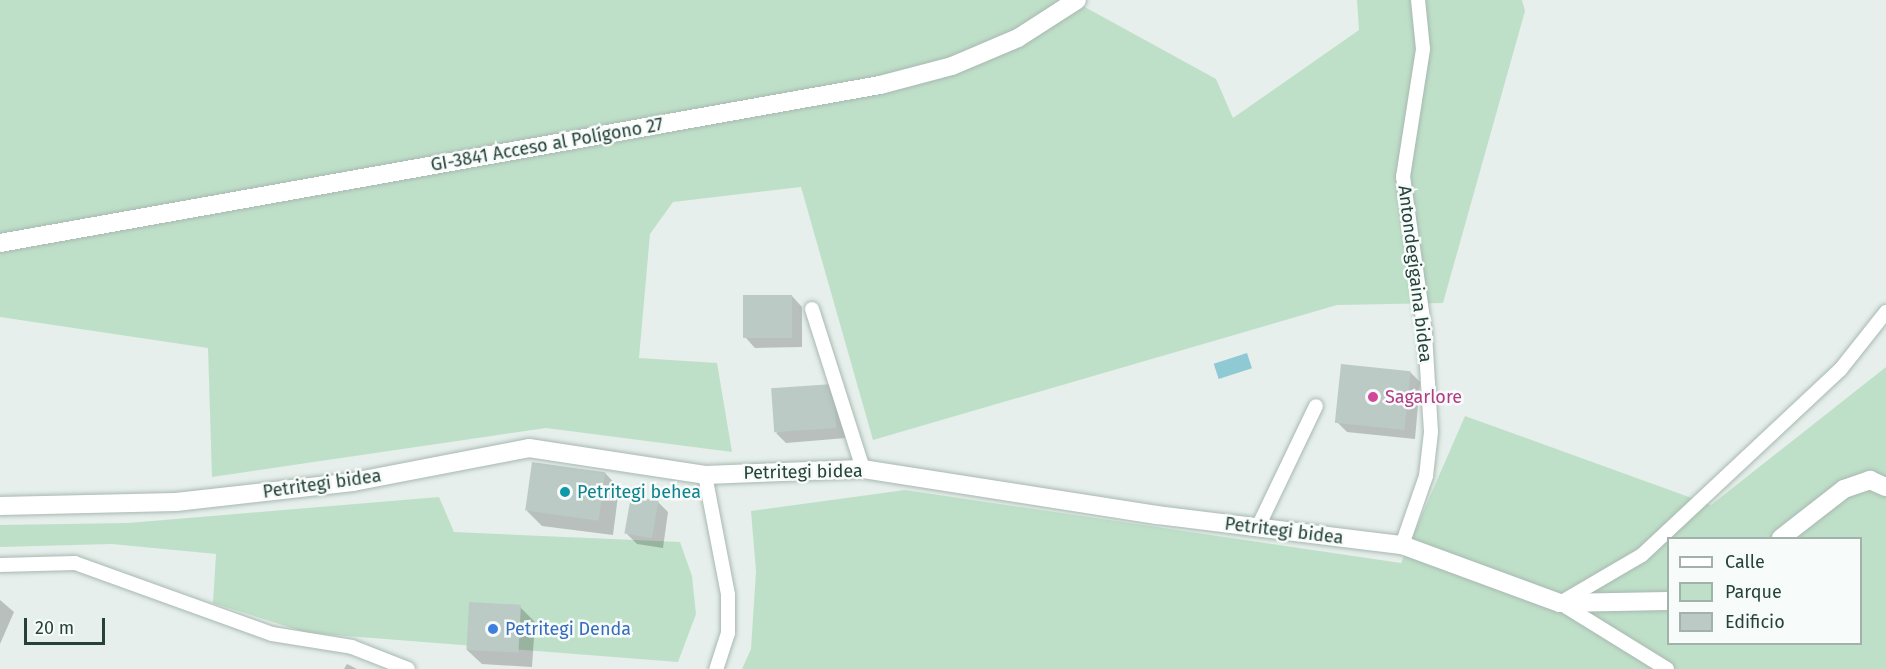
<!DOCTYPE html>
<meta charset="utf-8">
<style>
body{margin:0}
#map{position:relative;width:1886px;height:669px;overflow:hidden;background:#e6efeb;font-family:"Fira Sans",sans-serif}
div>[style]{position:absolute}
.green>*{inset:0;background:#bfe0c8}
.water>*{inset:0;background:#8ec9d4;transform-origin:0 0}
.shadow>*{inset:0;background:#0003}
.building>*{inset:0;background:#bbcac4;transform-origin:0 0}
.roads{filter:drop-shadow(0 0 2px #a8b8b2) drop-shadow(0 0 2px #a8b8b2)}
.lane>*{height:14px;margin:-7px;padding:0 7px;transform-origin:7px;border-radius:7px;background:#fff}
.street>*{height:18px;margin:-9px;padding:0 9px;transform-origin:9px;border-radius:9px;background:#fff}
.secondary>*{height:18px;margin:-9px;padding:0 9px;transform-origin:9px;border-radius:9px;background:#fff}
.dots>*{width:16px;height:16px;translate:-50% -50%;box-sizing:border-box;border:3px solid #f7fbf9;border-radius:50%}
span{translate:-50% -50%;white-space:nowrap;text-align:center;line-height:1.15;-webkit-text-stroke:5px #f7fbf9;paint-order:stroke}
.street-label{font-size:18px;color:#24423a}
.hotel-label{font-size:18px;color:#b23c85}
.left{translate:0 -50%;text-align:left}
.culture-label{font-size:18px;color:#0d838f}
.shop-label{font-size:18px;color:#366cbe}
.legend{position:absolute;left:1667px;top:537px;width:195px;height:108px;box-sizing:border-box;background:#f7fbf9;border:2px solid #a3b1ad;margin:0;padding:8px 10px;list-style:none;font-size:18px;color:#24423a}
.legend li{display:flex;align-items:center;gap:12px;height:30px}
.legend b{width:30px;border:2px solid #a3b1ad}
.scale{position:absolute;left:24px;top:618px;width:81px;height:27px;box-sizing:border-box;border:3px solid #24423a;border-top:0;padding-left:8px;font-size:18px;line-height:21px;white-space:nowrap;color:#24423a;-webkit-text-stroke:4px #f7fbf9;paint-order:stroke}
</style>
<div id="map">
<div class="green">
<i style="clip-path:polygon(0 0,1072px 0,1216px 79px,1233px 118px,1359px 30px,1357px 0,1522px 0,1525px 11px,1443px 303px,1337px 305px,873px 440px,801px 187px,673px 202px,650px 234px,639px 358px,717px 363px,732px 452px,546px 428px,212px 477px,208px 348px,0 317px)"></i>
<i style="clip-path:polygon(evenodd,1886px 367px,1886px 669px,742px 669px,751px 649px,756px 571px,751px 511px,905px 490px,1401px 563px,1465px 416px,1711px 505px,1886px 367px,1668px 538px,1860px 538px,1860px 644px,1668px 644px,1668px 538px)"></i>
<i style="clip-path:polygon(439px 497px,454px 532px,680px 542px,692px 576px,696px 614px,678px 662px,308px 633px,213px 603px,216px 554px,112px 544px,0 547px,0 525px,128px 523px)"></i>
</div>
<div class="water">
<i style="left:1247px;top:353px;width:16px;height:35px;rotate:72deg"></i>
</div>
<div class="shadow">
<i style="clip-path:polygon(792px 296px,802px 307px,802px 347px,755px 348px,745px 337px)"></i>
<i style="clip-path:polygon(1410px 372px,1420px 382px,1415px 439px,1347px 432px,1337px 422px)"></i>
<i style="clip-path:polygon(842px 395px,846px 438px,786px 443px,776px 433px)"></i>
<i style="clip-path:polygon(605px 473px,619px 488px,613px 535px,542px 526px,527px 511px)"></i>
<i style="clip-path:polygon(658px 502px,668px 512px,663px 548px,637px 544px,627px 534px)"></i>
<i style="clip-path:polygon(0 600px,14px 612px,0 644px)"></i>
<i style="clip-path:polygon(520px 607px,535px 622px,532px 667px,482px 664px,467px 650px)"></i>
<i style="clip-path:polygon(347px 664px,357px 669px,344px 669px)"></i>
</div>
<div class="building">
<i style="left:743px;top:295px;width:49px;height:43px"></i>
<i style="left:1341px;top:364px;width:70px;height:59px;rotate:6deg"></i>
<i style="left:833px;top:384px;width:44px;height:62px;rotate:86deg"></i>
<i style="left:532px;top:462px;width:74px;height:49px;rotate:8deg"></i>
<i style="left:631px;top:496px;width:28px;height:38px;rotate:10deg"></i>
<i style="left:469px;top:602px;width:52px;height:48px;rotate:3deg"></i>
</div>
<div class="roads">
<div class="lane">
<i style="left:812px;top:309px;width:168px;rotate:72.3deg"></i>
<i style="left:705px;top:475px;width:122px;rotate:79.1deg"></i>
<i style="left:728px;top:595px;width:38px;rotate:90deg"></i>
<i style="left:728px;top:633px;width:38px;rotate:108deg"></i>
<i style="left:1258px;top:527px;width:134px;rotate:-64.4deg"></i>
<i style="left:1402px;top:545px;width:73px;rotate:-70.8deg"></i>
<i style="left:1426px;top:476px;width:44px;rotate:-83.5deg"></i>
<i style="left:1431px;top:432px;width:99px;rotate:-93.5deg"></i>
<i style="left:1425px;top:333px;width:158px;rotate:-98deg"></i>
<i style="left:1403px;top:177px;width:130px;rotate:-81.1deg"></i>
<i style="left:1423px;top:49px;width:49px;rotate:-95.8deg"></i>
<i style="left:0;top:565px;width:75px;rotate:-1.5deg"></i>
<i style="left:75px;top:563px;width:209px;rotate:19.8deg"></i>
<i style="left:272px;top:634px;width:81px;rotate:9.2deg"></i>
<i style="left:352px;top:647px;width:60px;rotate:21.4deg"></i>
<i style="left:1667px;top:669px;width:126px;rotate:-148.3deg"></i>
<i style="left:1560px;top:603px;width:95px;rotate:-30.3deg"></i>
<i style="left:1642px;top:555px;width:271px;rotate:-43.1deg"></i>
<i style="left:1840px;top:370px;width:74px;rotate:-51.6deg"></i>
</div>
<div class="street">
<i style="left:0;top:506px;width:176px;rotate:-1.3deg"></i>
<i style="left:176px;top:502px;width:178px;rotate:-6.4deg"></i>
<i style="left:353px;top:482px;width:179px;rotate:-10.9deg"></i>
<i style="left:529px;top:448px;width:178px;rotate:8.7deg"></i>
<i style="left:705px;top:475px;width:158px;rotate:-2.2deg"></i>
<i style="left:863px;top:469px;width:298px;rotate:8.9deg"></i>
<i style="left:1157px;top:515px;width:247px;rotate:7deg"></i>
<i style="left:1402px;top:545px;width:168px;rotate:20.2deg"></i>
<i style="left:1560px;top:603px;width:108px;rotate:-1.1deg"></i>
<i style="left:1781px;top:538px;width:80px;rotate:-37.9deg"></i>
<i style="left:1844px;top:489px;width:28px;rotate:-19deg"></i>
<i style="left:1870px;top:480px;width:17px;rotate:24deg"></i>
</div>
<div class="secondary">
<i style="left:0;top:243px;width:894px;rotate:-10.18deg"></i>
<i style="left:880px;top:85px;width:74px;rotate:-14.8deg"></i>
<i style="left:952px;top:66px;width:72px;rotate:-23deg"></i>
<i style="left:1018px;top:38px;width:70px;rotate:-32.8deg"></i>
</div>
</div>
<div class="dots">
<i style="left:1373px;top:397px;background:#d1479c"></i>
<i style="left:565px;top:492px;background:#0f9aa8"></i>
<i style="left:493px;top:629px;background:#3f7fe0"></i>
</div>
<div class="street-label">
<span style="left:547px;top:145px;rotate:-10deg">GI-3841 Acceso al Polígono 27</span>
<span style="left:1415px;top:274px;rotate:83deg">Antondegigaina bidea</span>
<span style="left:803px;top:472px;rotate:-1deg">Petritegi bidea</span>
<span style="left:322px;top:484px;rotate:-8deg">Petritegi bidea</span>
<span style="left:1284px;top:531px;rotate:7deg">Petritegi bidea</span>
</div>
<div class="hotel-label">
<span class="left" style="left:1385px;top:397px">Sagarlore</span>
</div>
<div class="culture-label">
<span class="left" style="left:577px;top:492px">Petritegi behea</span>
</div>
<div class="shop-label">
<span class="left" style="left:505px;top:629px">Petritegi Denda</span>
</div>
<ul class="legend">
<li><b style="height:8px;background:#fff"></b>Calle</li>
<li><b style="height:16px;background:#bfe0c8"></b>Parque</li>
<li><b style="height:16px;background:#bbcac4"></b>Edificio</li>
</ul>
<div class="scale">20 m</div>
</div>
